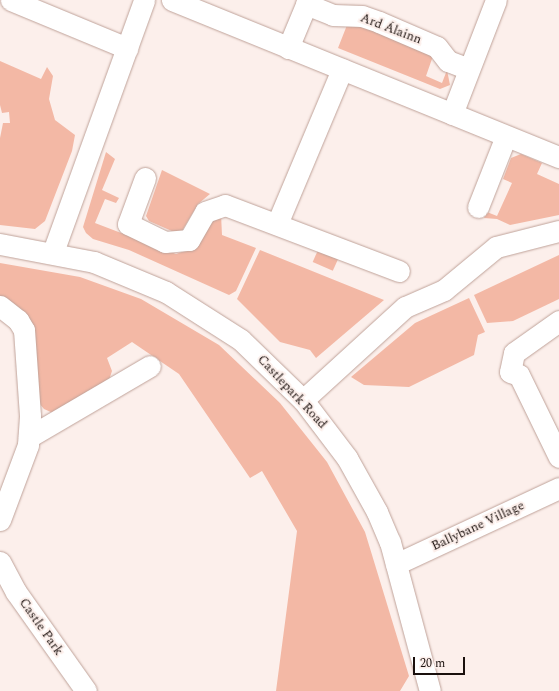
<!DOCTYPE html>
<meta charset="utf-8">
<style>
body{margin:0}
#map{position:relative;width:559px;height:691px;overflow:hidden;background:#fcefeb;font-family:Spectral,serif}
div>[style]{position:absolute}
.green>*{inset:0;background:#f3b8a5;transform-origin:0 0}
.roads{filter:drop-shadow(0 0 1px #bfa299) drop-shadow(0 0 1px #bfa299)}
.minor>*{height:21px;margin:-10.5px;padding:0 10.5px;transform-origin:10.5px;border-radius:10.5px;background:#fff}
span{translate:-50% -50%;white-space:nowrap;text-align:center;line-height:1.15;-webkit-text-stroke:4px #fcefeb;paint-order:stroke}
.street-label{font-size:13px;color:#1a100d}
.scale{position:absolute;left:413px;top:657px;width:52px;height:18px;box-sizing:border-box;border:2px solid #1a100d;border-top:0;padding-left:5px;font-size:12px;line-height:14px;white-space:nowrap;color:#1a100d;-webkit-text-stroke:3px #fcefeb;paint-order:stroke}
</style>
<div id="map">
<div class="green">
<i style="clip-path:polygon(349px 20px,433px 56px,426px 76px,442px 83px,447px 70px,450px 85px,440px 89px,338px 48px)"></i>
<i style="clip-path:polygon(0 61px,41px 79px,47px 67px,53px 76px,49px 99px,55px 120px,75px 135px,72px 151px,45px 221px,35px 229px,0 225px,0 138px,3px 123px,10px 123px,9px 112px,2px 113px,0 105px)"></i>
<i style="clip-path:polygon(106px 152px,115px 159px,102px 190px,119px 198px,116px 203px,105px 199px,95px 223px,176px 254px,193px 248px,211px 219px,221px 214px,222px 235px,256px 248px,236px 291px,229px 295px,129px 250px,93px 239px,86px 233px,83px 227px)"></i>
<i style="clip-path:polygon(521px 154px,542px 163px,537px 174px,559px 184px,559px 215px,510px 225px,497px 219px,484px 218px,487px 212px,497px 216px,512px 183px,503px 179px,511px 158px)"></i>
<i style="clip-path:polygon(162px 170px,210px 194px,198px 204px,182px 231px,174px 232px,149px 221px,146px 216px)"></i>
<i style="clip-path:polygon(260px 250px,384px 300px,316px 358px,310px 350px,280px 342px,237px 299px)"></i>
<i style="left:318px;top:250px;width:22px;height:13px;rotate:24deg"></i>
<i style="clip-path:polygon(559px 255px,559px 299px,513px 321px,487px 323px,474px 295px)"></i>
<i style="clip-path:polygon(0 263px,80px 277px,141px 299px,219px 345px,280px 403px,327px 462px,365px 532px,409px 676px,400px 691px,276px 691px,297px 531px,262px 471px,250px 478px,179px 374px,132px 342px,107px 358px,112px 371px,109px 380px,53px 413px,44px 409px,38px 402px,34px 338px,0 297px)"></i>
<i style="clip-path:polygon(469px 298px,485px 332px,478px 335px,474px 355px,409px 387px,364px 385px,351px 377px,415px 323px)"></i>
</div>
<div class="roads">
<div class="minor">
<i style="left:11px;top:0;width:126px;rotate:22.5deg"></i>
<i style="left:172px;top:0;width:418px;rotate:22.1deg"></i>
<i style="left:306px;top:4px;width:29px;rotate:22deg"></i>
<i style="left:333px;top:15px;width:29px;rotate:2deg"></i>
<i style="left:362px;top:16px;width:18px;rotate:19deg"></i>
<i style="left:379px;top:22px;width:63px;rotate:23.3deg"></i>
<i style="left:437px;top:47px;width:18px;rotate:52deg"></i>
<i style="left:448px;top:61px;width:22px;rotate:21deg"></i>
<i style="left:288px;top:48px;width:52px;rotate:-67.4deg"></i>
<i style="left:452px;top:114px;width:122px;rotate:-68.9deg"></i>
<i style="left:145px;top:178px;width:49px;rotate:110.3deg"></i>
<i style="left:128px;top:224px;width:41px;rotate:25.9deg"></i>
<i style="left:165px;top:242px;width:24px;rotate:-5deg"></i>
<i style="left:189px;top:240px;width:32px;rotate:-60deg"></i>
<i style="left:205px;top:212px;width:21px;rotate:-19deg"></i>
<i style="left:225px;top:205px;width:186px;rotate:20.8deg"></i>
<i style="left:478px;top:207px;width:76px;rotate:-68.5deg"></i>
<i style="left:277px;top:224px;width:168px;rotate:-67.2deg"></i>
<i style="left:0;top:244px;width:96px;rotate:10.8deg"></i>
<i style="left:94px;top:262px;width:78px;rotate:22.6deg"></i>
<i style="left:166px;top:292px;width:89px;rotate:32.6deg"></i>
<i style="left:241px;top:340px;width:86px;rotate:44.1deg"></i>
<i style="left:303px;top:400px;width:73px;rotate:52.8deg"></i>
<i style="left:347px;top:458px;width:62px;rotate:60.9deg"></i>
<i style="left:377px;top:512px;width:33px;rotate:67deg"></i>
<i style="left:390px;top:542px;width:154px;rotate:75deg"></i>
<i style="left:53px;top:252px;width:268px;rotate:-70.1deg"></i>
<i style="left:0;top:306px;width:23px;rotate:38deg"></i>
<i style="left:18px;top:320px;width:12px;rotate:59deg"></i>
<i style="left:24px;top:330px;width:86px;rotate:86deg"></i>
<i style="left:30px;top:416px;width:29px;rotate:94deg"></i>
<i style="left:28px;top:445px;width:80px;rotate:110.5deg"></i>
<i style="left:559px;top:321px;width:55px;rotate:144.6deg"></i>
<i style="left:514px;top:353px;width:19px;rotate:102deg"></i>
<i style="left:510px;top:372px;width:9px;rotate:18deg"></i>
<i style="left:519px;top:375px;width:91px;rotate:64deg"></i>
<i style="left:303px;top:400px;width:138px;rotate:-42.4deg"></i>
<i style="left:405px;top:307px;width:43px;rotate:-23.6deg"></i>
<i style="left:444px;top:290px;width:67px;rotate:-39.6deg"></i>
<i style="left:496px;top:247px;width:65px;rotate:-14.3deg"></i>
<i style="left:29px;top:437px;width:140px;rotate:-30.4deg"></i>
<i style="left:0;top:562px;width:34px;rotate:62deg"></i>
<i style="left:16px;top:592px;width:121px;rotate:54.7deg"></i>
<i style="left:396px;top:564px;width:180px;rotate:-25deg"></i>
</div>
</div>
<div class="street-label">
<span style="left:391px;top:29px;rotate:21deg">Ard Álainn</span>
<span style="left:292px;top:392px;rotate:47deg">Castlepark Road</span>
<span style="left:478px;top:526px;rotate:-25deg">Ballybane Village</span>
<span style="left:41px;top:627px;rotate:55deg">Castle Park</span>
</div>
<div class="scale">20 m</div>
</div>
